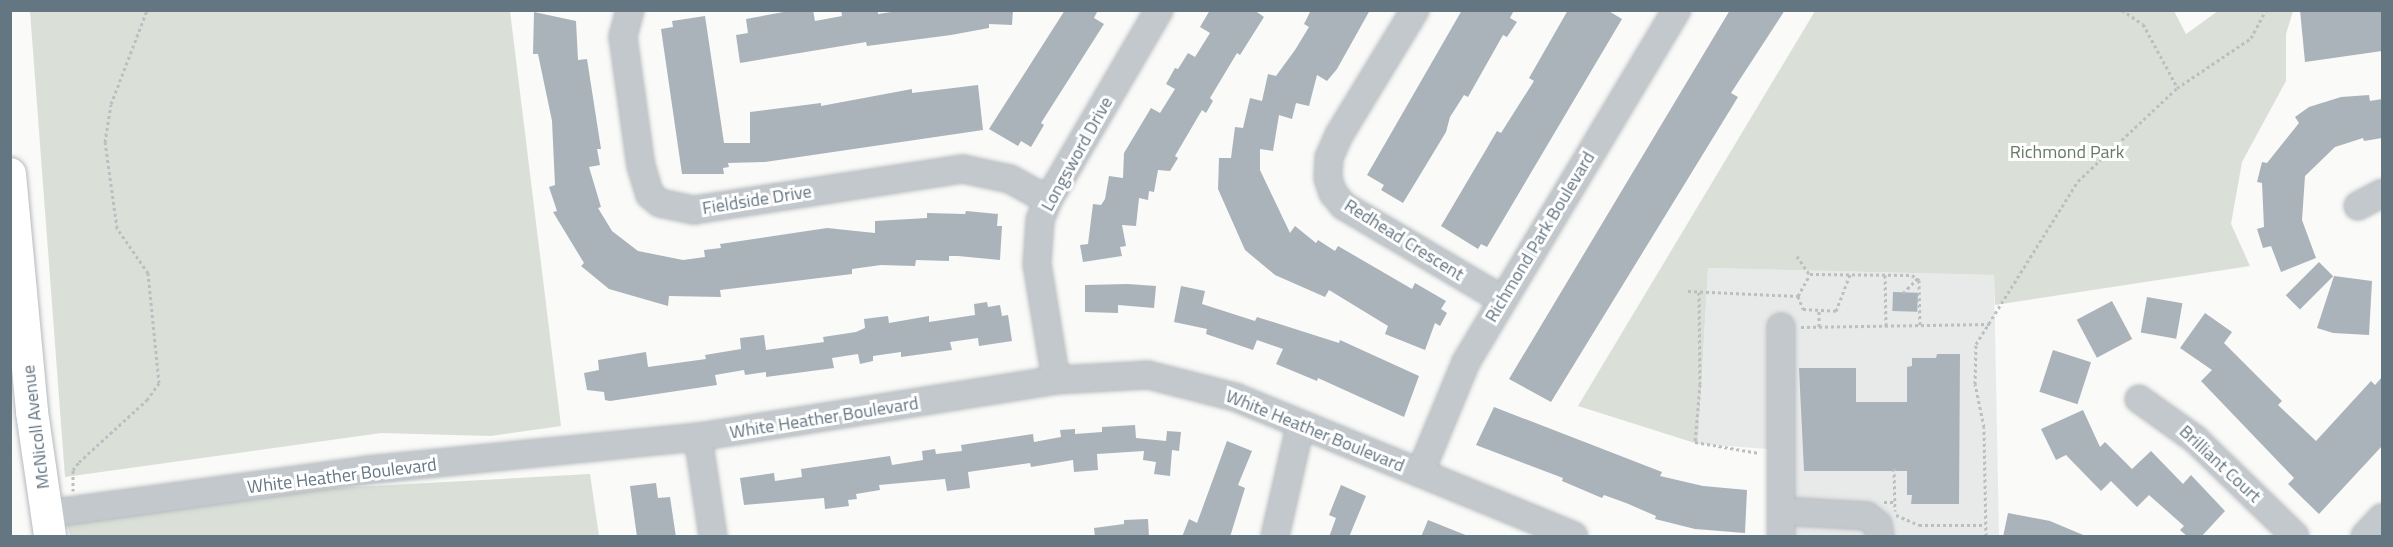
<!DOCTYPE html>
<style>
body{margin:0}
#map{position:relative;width:2393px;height:547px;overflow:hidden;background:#fafaf8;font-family:"Titillium Web",sans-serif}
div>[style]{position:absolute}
.built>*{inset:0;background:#e8e9e9}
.green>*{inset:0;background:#dadfd7}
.building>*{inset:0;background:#aab3b9;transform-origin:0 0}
.path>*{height:3px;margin-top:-1.5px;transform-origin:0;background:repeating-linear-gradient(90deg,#bbbfc2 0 3px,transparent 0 6px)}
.roads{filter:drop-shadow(0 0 2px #b5babe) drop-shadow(0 0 2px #b5babe)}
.minor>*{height:26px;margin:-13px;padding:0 13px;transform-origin:13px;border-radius:13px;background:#c3c8cc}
.major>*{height:32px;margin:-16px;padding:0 16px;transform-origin:16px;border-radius:16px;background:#fff}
span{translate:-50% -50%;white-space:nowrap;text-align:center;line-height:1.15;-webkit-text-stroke:6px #fff;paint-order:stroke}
.park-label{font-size:18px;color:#687a64}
.street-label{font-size:18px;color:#657683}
.frame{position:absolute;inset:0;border:12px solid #657683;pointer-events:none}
</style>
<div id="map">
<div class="built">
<i style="clip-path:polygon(1708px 268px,1994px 275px,1999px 536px,1769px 536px,1768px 449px,1698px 444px)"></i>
</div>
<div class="green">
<i style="clip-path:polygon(30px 11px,510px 11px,561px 426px,491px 436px,381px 433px,65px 477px)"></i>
<i style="clip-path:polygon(1815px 11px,2174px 11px,2186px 34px,2218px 11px,2293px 11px,2286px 34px,2286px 81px,2242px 162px,2231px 224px,2250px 266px,1995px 305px,1994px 275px,1708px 268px,1698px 444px,1578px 406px)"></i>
<i style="clip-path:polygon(590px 474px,599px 536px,70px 536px,67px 521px,335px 488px)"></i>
</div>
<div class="building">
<i style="clip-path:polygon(794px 10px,813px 10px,815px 21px,842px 16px,841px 10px,878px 10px,878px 14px,904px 10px,1013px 10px,1012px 25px,989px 24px,989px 28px,951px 35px,867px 46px,866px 42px,740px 63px,736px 35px,748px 33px,746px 19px)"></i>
<i style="clip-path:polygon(1065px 10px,1098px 10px,1094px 18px,1104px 24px,1041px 123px,1044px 125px,1031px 147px,1021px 141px,1018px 146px,989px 129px)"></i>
<i style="clip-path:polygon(1210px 10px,1254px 10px,1264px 17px,1240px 55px,1237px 53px,1210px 98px,1213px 101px,1206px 113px,1202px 110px,1175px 156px,1178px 158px,1170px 171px,1158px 170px,1154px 192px,1149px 191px,1148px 200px,1139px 198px,1136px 226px,1122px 225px,1126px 246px,1120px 247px,1122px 256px,1083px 262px,1080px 245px,1088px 244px,1093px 204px,1101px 205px,1105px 199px,1109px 176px,1123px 178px,1124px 153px,1151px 108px,1160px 113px,1175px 89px,1166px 84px,1175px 68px,1178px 69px,1188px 53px,1195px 57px,1210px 33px,1200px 27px)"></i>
<i style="clip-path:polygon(1311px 10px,1370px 10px,1337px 69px,1327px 81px,1317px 75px,1309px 106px,1296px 103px,1292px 119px,1279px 115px,1273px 151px,1260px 149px,1260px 170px,1290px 233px,1295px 226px,1316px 243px,1318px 240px,1335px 251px,1338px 246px,1412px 289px,1415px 283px,1446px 301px,1441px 309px,1447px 313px,1440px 326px,1435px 323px,1425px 350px,1385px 334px,1388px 326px,1329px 290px,1325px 297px,1275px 275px,1245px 250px,1218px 189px,1219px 158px,1231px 158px,1235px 127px,1243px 128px,1250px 98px,1262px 101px,1268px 74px,1276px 76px,1295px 50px,1309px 27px,1304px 24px)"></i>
<i style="clip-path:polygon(1462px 10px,1514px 10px,1510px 18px,1517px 22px,1507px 37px,1503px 35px,1468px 97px,1464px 95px,1450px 117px,1446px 132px,1403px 203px,1381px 190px,1384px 185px,1367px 175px)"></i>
<i style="clip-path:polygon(1568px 10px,1607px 10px,1622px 19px,1487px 247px,1481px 244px,1478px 249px,1441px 226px,1497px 131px,1501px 133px,1534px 81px,1529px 78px)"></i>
<i style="clip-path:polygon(1730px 10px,1785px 10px,1731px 93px,1738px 97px,1551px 402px,1509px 379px)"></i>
<i style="clip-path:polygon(2300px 10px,2382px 10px,2382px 51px,2305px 62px)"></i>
<i style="clip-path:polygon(534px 12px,576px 21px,578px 60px,587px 59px,601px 149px,597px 149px,600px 165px,589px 167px,601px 207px,598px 208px,612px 231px,638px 251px,683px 260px,705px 257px,704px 250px,721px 248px,720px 244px,827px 228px,875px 233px,875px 221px,927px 218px,927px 213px,965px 214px,966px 211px,998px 214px,997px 226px,1002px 226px,1000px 260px,958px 256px,949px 256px,949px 261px,916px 260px,915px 266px,881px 265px,852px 269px,852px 274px,720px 290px,721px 297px,669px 296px,668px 306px,609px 289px,581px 266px,584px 263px,553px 212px,557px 211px,549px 187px,555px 185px,552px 121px,538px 54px,533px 54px)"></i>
<i style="clip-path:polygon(705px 16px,724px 143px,750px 143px,750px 112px,821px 103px,821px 106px,912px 89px,912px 93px,978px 85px,983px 130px,765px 162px,728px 163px,729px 167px,723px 168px,724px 174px,682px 174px,661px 29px,673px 27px,672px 21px)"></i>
<i style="clip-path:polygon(2369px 95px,2370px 101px,2382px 99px,2382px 138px,2364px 141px,2363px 138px,2335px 147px,2305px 176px,2302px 220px,2316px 258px,2281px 272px,2271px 246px,2263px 248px,2257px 229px,2264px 227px,2262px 183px,2257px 182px,2262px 162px,2267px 163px,2299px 123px,2295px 117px,2309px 107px,2341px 97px)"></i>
<i style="left:2319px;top:262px;width:20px;height:47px;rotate:45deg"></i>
<i style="clip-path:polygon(2334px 276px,2372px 281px,2369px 335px,2333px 333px,2317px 328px)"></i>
<i style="clip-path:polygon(1128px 284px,1156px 286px,1154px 308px,1118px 305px,1118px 313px,1085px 312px,1085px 285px)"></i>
<i style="clip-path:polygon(1181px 286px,1205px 291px,1202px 304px,1255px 321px,1257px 317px,1339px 343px,1340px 340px,1419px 376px,1404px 417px,1318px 378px,1317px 381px,1276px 364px,1283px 349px,1257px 340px,1253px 350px,1206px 334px,1207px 329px,1174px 322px)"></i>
<i style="left:1893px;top:292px;width:25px;height:19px;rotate:2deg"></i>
<i style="left:2147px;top:297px;width:36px;height:36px;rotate:10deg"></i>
<i style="left:2112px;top:301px;width:43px;height:40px;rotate:62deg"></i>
<i style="clip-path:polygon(987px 302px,988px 307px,1000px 305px,1002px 316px,1008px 315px,1012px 341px,979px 346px,978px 338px,950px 342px,952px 350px,901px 357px,901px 352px,873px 356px,873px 361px,860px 364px,858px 354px,832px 358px,834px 368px,766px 377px,766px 372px,745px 375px,744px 370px,715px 375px,717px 385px,610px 401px,605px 400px,604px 392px,587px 390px,584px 373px,599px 370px,598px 360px,646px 352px,648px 367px,706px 359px,705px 355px,741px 349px,740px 338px,764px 335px,766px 350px,824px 342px,823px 337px,856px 332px,865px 328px,864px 319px,888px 316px,889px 323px,929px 316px,929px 322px,975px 315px,974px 304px)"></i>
<i style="clip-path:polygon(2205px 313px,2232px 332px,2224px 343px,2282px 401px,2278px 405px,2316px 441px,2371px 381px,2375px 385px,2382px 377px,2382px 446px,2319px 514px,2288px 484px,2294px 478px,2201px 381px,2212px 370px,2180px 348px)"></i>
<i style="left:2053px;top:350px;width:40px;height:44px;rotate:18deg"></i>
<i style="clip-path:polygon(1937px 354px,1960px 354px,1959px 504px,1911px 504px,1912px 495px,1907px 495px,1907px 471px,1804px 471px,1799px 368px,1856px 368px,1856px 402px,1907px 402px,1907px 367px,1912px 366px,1912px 358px,1936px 358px)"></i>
<i style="clip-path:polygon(1494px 407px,1662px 472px,1660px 476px,1703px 486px,1747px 490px,1745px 533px,1695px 529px,1655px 519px,1656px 516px,1626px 503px,1604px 495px,1602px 498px,1562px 481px,1563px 478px,1476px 445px)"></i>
<i style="clip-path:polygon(2083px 410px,2100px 447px,2105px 442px,2132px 469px,2151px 451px,2183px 484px,2191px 475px,2225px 511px,2201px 537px,2188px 537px,2180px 530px,2184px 526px,2149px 495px,2137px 507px,2111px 481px,2101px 491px,2066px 455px,2056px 460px,2041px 429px)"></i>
<i style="clip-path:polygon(1135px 425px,1136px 438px,1166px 441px,1167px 431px,1181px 432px,1179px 451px,1172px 450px,1170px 476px,1154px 474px,1156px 462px,1143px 460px,1144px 451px,1097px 454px,1098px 470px,1074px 472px,1073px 460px,1031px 467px,1030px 463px,968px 472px,970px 488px,947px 491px,945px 479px,879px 485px,880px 490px,856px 494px,857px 499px,848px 500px,849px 506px,825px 509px,824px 498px,744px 505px,740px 478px,774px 473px,775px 481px,802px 477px,801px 469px,890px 456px,892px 465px,923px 460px,922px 451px,935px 449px,936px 454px,962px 451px,961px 445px,1033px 434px,1034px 442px,1061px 437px,1060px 430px,1075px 429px,1075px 434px,1102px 432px,1102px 427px)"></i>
<i style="clip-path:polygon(1227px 441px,1252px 451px,1238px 485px,1245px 488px,1230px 537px,1182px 537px,1189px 519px,1197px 523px)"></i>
<i style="clip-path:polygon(656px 483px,658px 498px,670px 497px,676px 537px,637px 537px,630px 486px)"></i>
<i style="clip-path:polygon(1341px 485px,1366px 496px,1349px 537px,1329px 537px,1336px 518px,1329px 515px)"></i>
<i style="clip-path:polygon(2008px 513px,2050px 521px,2088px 537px,2003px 537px)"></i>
<i style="clip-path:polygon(1148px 519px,1149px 537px,1095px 537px,1094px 528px,1124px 524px,1124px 520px)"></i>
<i style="clip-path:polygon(1428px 520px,1468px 536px,1468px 537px,1421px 537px)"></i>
</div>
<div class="path">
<i style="left:2122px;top:10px;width:25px;rotate:34deg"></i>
<i style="left:2143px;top:24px;width:72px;rotate:61.6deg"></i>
<i style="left:1797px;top:256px;width:22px;rotate:56deg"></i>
<i style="left:1885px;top:275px;width:52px;rotate:88.9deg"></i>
<i style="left:1688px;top:291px;width:110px;rotate:2.6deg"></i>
<i style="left:1798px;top:296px;width:25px;rotate:-61deg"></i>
<i style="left:1810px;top:274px;width:102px;rotate:0.6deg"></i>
<i style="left:1912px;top:275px;width:9px;rotate:36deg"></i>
<i style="left:1919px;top:280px;width:46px;rotate:88.8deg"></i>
<i style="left:1699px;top:292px;width:92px;rotate:89.4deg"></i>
<i style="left:1700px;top:384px;width:58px;rotate:94.9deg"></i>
<i style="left:1695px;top:442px;width:65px;rotate:9.8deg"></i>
<i style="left:1903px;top:293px;width:21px;rotate:-45deg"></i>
<i style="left:1798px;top:296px;width:14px;rotate:69deg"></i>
<i style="left:1803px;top:309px;width:33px;rotate:3deg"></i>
<i style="left:1836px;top:311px;width:40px;rotate:-69deg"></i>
<i style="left:1819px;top:311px;width:16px;rotate:90deg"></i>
<i style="left:1801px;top:327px;width:190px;rotate:-0.9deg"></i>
<i style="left:1894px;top:468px;width:43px;rotate:88.7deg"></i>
<i style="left:73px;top:491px;width:21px;rotate:-90deg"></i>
<i style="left:73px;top:470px;width:10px;rotate:-53deg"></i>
<i style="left:79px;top:462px;width:92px;rotate:-42.4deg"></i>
<i style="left:147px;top:400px;width:21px;rotate:-55deg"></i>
<i style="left:159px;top:383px;width:111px;rotate:-95.7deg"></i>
<i style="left:148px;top:273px;width:55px;rotate:-124.6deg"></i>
<i style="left:117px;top:228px;width:87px;rotate:-97.9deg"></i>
<i style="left:105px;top:142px;width:38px;rotate:-81deg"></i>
<i style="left:111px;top:104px;width:101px;rotate:-69deg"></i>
<i style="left:1884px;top:502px;width:11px"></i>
<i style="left:1896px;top:515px;width:25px;rotate:23deg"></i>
<i style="left:1919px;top:525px;width:66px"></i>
<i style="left:1986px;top:536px;width:109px;rotate:-91.1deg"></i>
<i style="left:1984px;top:427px;width:44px;rotate:-101.8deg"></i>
<i style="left:1975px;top:384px;width:40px;rotate:-88.6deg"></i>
<i style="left:1976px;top:344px;width:192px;rotate:-58deg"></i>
<i style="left:2078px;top:181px;width:136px;rotate:-43.2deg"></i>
<i style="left:2177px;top:88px;width:89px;rotate:-34deg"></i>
<i style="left:2251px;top:38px;width:32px;rotate:-62deg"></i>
</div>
<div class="roads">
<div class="minor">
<i style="left:630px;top:10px;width:28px;rotate:105deg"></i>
<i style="left:623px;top:37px;width:130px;rotate:82.1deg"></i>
<i style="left:641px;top:166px;width:30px;rotate:73deg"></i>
<i style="left:650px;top:195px;width:13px;rotate:39deg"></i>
<i style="left:660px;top:203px;width:35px;rotate:12deg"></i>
<i style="left:694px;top:210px;width:272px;rotate:-8.7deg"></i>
<i style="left:963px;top:169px;width:48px;rotate:12deg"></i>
<i style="left:1010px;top:179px;width:43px;rotate:28.9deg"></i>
<i style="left:1415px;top:10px;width:146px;rotate:121.3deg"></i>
<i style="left:1339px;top:135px;width:24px;rotate:114deg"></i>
<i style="left:1329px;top:157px;width:21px;rotate:93deg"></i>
<i style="left:1328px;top:178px;width:16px;rotate:72deg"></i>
<i style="left:1333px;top:193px;width:17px;rotate:50deg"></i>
<i style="left:1344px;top:206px;width:182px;rotate:30.6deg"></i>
<i style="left:2358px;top:206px;width:27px;rotate:-28deg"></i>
<i style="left:1781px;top:327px;width:209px;rotate:90deg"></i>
<i style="left:1056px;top:380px;width:118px;rotate:-99.3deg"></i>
<i style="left:1037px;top:264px;width:44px;rotate:-86.1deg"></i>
<i style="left:1040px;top:220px;width:22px;rotate:-68deg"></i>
<i style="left:1048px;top:200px;width:220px;rotate:-59.7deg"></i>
<i style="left:2139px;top:399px;width:69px;rotate:35.5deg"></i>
<i style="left:2195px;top:439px;width:139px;rotate:44.1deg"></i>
<i style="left:698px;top:437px;width:100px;rotate:81.4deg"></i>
<i style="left:1420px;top:473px;width:120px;rotate:-67.5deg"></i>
<i style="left:1466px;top:362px;width:410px;rotate:-59.1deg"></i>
<i style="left:1781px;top:511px;width:86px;rotate:3.3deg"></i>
<i style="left:1867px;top:516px;width:14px;rotate:39deg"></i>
<i style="left:1878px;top:525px;width:11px;rotate:80deg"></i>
<i style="left:46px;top:514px;width:324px;rotate:-7.8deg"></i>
<i style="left:367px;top:470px;width:333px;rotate:-5.7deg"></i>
<i style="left:698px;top:437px;width:363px;rotate:-9deg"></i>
<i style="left:1056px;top:380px;width:92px;rotate:-3.1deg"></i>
<i style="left:1148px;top:375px;width:90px;rotate:14.2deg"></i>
<i style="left:1235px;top:397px;width:366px;rotate:22.3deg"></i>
<i style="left:1275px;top:536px;width:112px;rotate:-77.1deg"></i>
<i style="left:2365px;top:536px;width:25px;rotate:-47deg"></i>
</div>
<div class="major">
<i style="left:10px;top:174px;width:239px;rotate:84.7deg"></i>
<i style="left:32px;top:412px;width:125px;rotate:81.7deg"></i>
</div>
</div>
<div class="park-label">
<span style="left:2067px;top:152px">Richmond Park</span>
</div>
<div class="street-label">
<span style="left:1077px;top:154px;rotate:-61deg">Longsword Drive</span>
<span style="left:757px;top:200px;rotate:-9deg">Fieldside Drive</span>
<span style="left:1540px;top:237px;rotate:-59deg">Richmond Park Boulevard</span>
<span style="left:1404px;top:240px;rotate:32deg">Redhead Crescent</span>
<span style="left:824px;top:418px;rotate:-9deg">White Heather Boulevard</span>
<span style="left:36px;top:427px;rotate:-97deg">McNicoll Avenue</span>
<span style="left:1315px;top:431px;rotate:22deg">White Heather Boulevard</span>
<span style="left:2220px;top:464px;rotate:43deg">Brilliant Court</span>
<span style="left:342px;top:476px;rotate:-7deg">White Heather Boulevard</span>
</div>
<div class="frame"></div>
</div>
